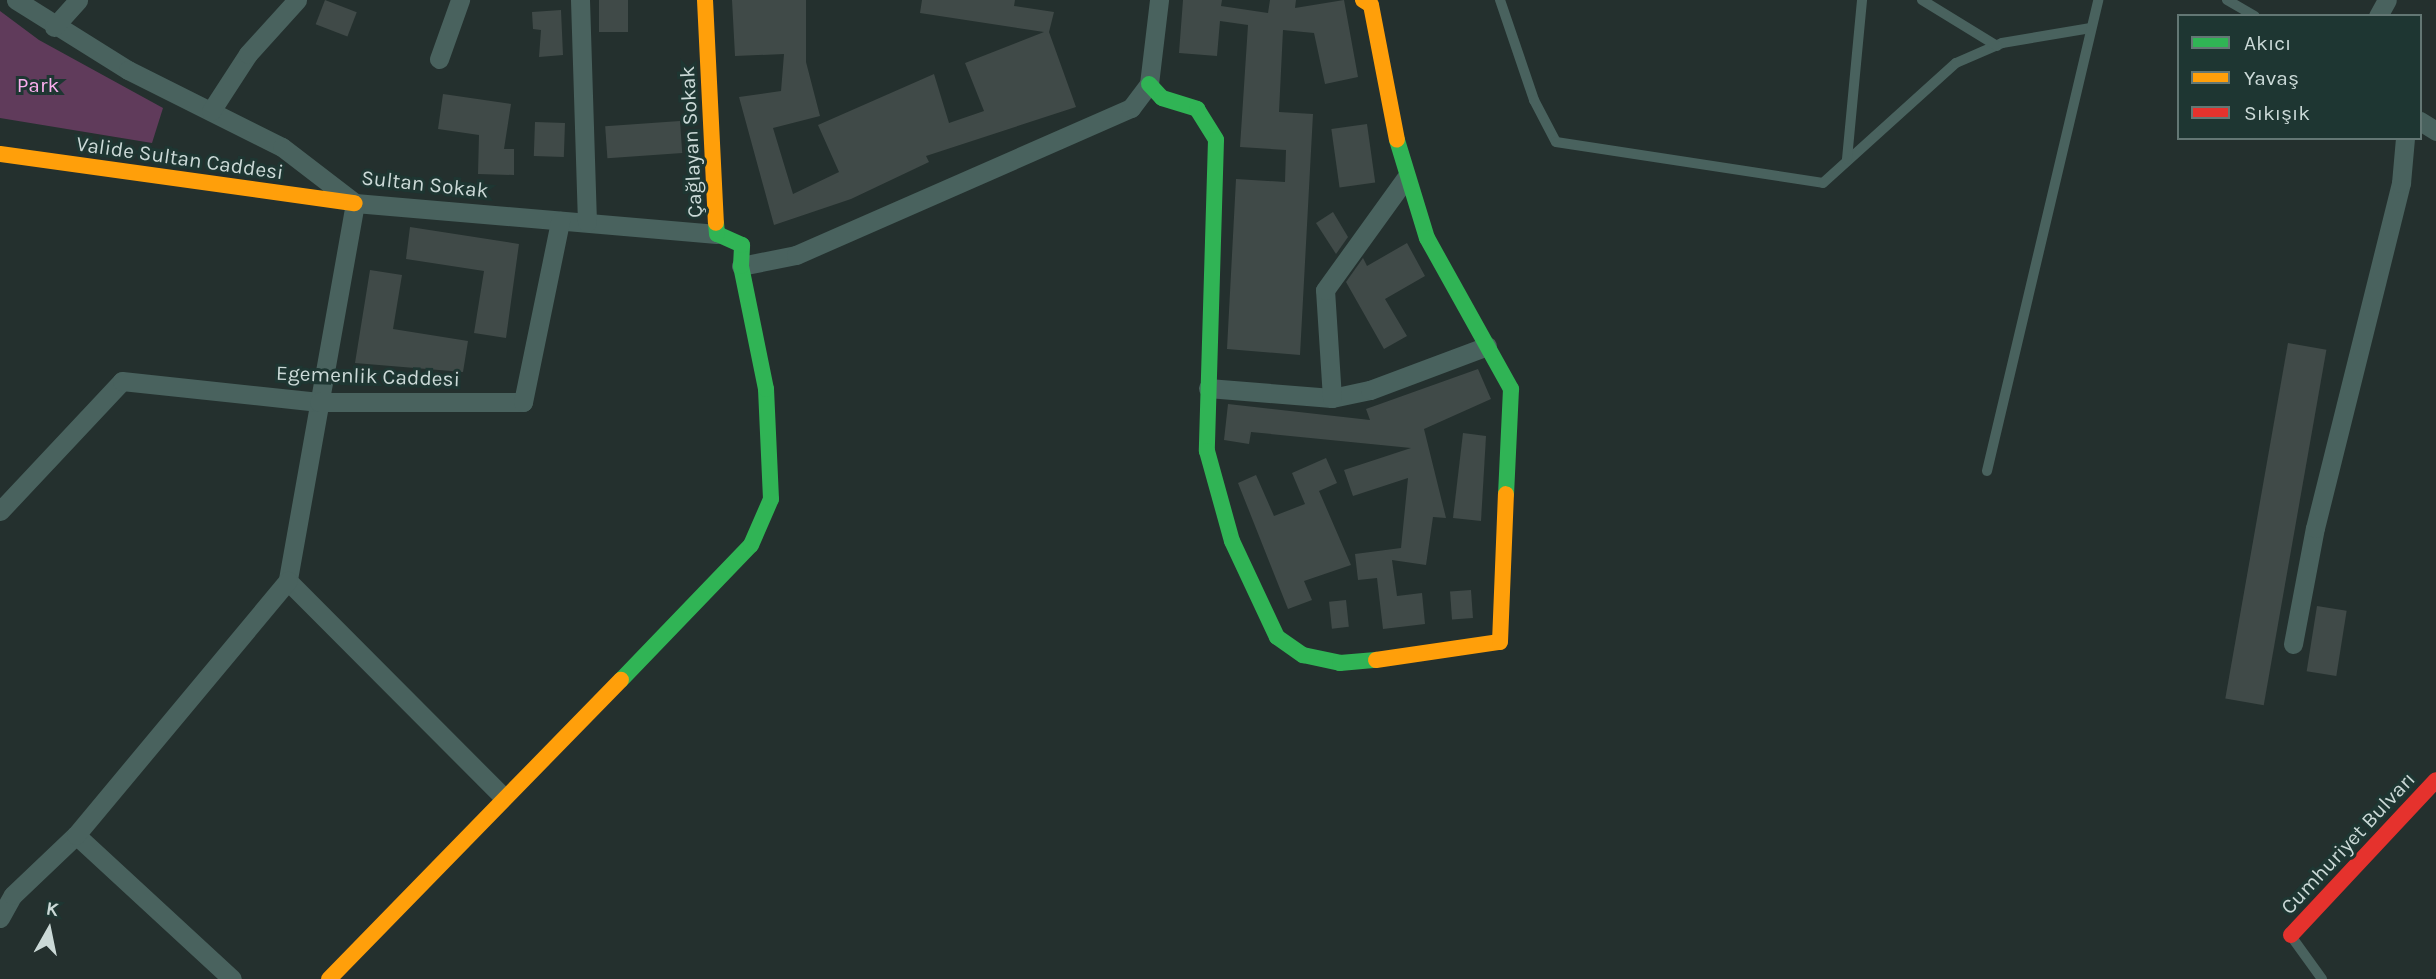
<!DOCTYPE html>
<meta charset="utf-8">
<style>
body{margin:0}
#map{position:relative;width:2436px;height:979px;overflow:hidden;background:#24302e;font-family:Karla,sans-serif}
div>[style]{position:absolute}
.green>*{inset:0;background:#603b5b}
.building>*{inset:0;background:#404a48;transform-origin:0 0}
.lane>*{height:10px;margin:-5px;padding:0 5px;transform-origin:5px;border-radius:5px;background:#49625e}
.street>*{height:19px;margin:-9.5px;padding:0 9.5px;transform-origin:9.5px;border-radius:9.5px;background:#49625e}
.fast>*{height:16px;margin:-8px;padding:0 8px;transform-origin:8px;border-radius:8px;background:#30b455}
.slow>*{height:16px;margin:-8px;padding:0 8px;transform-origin:8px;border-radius:8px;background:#ff9f0a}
.jam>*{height:16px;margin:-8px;padding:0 8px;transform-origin:8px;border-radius:8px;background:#e5322d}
span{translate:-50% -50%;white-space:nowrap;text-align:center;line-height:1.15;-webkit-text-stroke:6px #1e3632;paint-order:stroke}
.park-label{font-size:21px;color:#fbafef}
.street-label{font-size:21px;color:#cbd9d7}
.legend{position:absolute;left:2177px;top:14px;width:245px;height:126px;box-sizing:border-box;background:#1e3632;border:2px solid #637774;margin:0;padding:9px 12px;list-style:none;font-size:21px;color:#cbd9d7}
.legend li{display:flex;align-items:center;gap:14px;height:35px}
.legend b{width:35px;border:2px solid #637774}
.north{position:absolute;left:14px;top:895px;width:70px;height:70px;-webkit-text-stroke:5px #1e3632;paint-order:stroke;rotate:9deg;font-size:19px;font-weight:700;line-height:28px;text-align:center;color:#cbd9d7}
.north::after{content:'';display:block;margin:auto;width:24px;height:32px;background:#cbd9d7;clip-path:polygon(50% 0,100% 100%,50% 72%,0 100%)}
</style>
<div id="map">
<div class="green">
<i style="clip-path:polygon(0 11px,39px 40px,163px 108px,152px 143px,0 118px)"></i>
</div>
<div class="building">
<i style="left:325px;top:0;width:34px;height:26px;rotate:21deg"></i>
<i style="left:599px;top:0;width:29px;height:32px"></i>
<i style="clip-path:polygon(732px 0,806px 0,806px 62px,820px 116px,773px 128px,793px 194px,839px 172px,818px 125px,934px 74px,949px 123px,984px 111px,965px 63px,1044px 32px,920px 13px,922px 0,1015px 0,1014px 6px,1054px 12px,1049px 32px,1076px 107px,926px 156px,929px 162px,851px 199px,774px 225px,739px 97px,781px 91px,784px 54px,735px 56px)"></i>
<i style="clip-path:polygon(1183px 0,1222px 0,1221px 6px,1268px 13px,1270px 0,1296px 0,1295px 8px,1344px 0,1358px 77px,1325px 84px,1314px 33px,1283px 30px,1279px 112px,1313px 114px,1300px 355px,1227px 349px,1236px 179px,1285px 182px,1286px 150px,1240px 147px,1248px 25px,1220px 21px,1217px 56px,1179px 53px)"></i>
<i style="clip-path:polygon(561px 10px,563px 55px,539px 57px,541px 30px,533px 29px,532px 12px)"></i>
<i style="clip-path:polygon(443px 94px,511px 104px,504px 149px,514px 149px,514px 175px,478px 174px,479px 135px,438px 129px)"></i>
<i style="left:680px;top:121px;width:32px;height:75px;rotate:86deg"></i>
<i style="left:535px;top:122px;width:30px;height:34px;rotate:2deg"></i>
<i style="left:1367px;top:124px;width:59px;height:36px;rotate:82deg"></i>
<i style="clip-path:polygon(1333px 212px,1348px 237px,1336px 254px,1316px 223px)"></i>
<i style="clip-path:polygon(410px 227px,519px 244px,506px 338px,474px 333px,484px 271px,406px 259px)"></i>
<i style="clip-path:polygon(1407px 243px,1425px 276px,1385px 299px,1407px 336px,1384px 349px,1346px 282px,1363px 258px,1367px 266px)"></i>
<i style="clip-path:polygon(370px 270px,402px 275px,393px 329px,468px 341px,463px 372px,355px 363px)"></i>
<i style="left:2288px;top:343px;width:39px;height:361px;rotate:10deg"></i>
<i style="clip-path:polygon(1478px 369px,1491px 399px,1424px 429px,1446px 518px,1433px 517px,1426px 565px,1392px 560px,1397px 596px,1422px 593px,1425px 624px,1383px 629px,1377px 578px,1358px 580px,1355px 554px,1401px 548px,1408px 478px,1353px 496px,1344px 470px,1411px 448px,1251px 432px,1249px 444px,1224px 440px,1228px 404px,1370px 420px,1366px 409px)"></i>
<i style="clip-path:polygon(1463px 433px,1486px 436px,1481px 521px,1453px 518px)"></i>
<i style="clip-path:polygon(1326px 458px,1337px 483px,1319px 491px,1351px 565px,1304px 581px,1312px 600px,1288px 609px,1238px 483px,1256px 475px,1274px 516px,1305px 504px,1292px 473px)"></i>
<i style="left:1471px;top:590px;width:28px;height:21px;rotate:86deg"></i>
<i style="left:1346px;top:600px;width:27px;height:17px;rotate:84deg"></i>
<i style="left:2317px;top:606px;width:30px;height:66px;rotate:9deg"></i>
</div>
<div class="lane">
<i style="left:1500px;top:0;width:106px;rotate:71.2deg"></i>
<i style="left:1534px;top:100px;width:47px;rotate:62.4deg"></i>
<i style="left:1556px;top:142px;width:270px;rotate:8.7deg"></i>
<i style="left:1823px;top:183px;width:179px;rotate:-42.1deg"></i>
<i style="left:1956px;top:63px;width:50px;rotate:-23.5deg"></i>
<i style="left:2002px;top:43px;width:90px;rotate:-9.6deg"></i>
<i style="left:1922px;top:0;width:88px;rotate:31.5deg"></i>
<i style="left:2227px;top:0;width:32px;rotate:30deg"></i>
<i style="left:1847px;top:159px;width:160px;rotate:-84.6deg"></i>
<i style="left:1987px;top:471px;width:484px;rotate:-76.7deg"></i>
<i style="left:2291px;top:936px;width:53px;rotate:54.2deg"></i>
</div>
<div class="street">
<i style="left:16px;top:0;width:132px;rotate:32deg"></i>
<i style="left:128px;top:70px;width:172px;rotate:26.6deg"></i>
<i style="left:282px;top:147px;width:92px;rotate:37.5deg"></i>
<i style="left:355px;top:203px;width:363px;rotate:4.9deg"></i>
<i style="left:580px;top:0;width:222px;rotate:88.2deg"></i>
<i style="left:2378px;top:16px;width:18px;rotate:-61deg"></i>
<i style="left:54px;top:27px;width:36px;rotate:-48deg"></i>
<i style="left:439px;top:59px;width:63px;rotate:-70.4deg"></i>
<i style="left:211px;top:111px;width:68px;rotate:-57deg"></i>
<i style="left:248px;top:54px;width:73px;rotate:-47.8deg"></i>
<i style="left:2420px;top:121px;width:19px;rotate:32deg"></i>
<i style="left:355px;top:203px;width:384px;rotate:100.1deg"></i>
<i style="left:288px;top:581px;width:305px;rotate:45.1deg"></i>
<i style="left:741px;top:266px;width:56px;rotate:-11.3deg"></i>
<i style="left:796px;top:255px;width:366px;rotate:-23.7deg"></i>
<i style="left:1131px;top:108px;width:30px;rotate:-53deg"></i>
<i style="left:1149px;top:84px;width:85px;rotate:-83.2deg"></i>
<i style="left:1208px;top:388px;width:124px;rotate:4.6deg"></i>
<i style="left:1332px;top:398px;width:39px;rotate:-12deg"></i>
<i style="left:1370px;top:390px;width:125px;rotate:-20.6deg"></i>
<i style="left:1332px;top:398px;width:108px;rotate:-93.7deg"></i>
<i style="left:1325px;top:290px;width:137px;rotate:-54.2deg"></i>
<i style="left:0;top:511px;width:178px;rotate:-46.8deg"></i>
<i style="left:122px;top:381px;width:198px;rotate:6.1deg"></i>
<i style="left:319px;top:402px;width:204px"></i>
<i style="left:523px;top:402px;width:185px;rotate:-78.4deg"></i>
<i style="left:2293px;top:644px;width:118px;rotate:-79.3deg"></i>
<i style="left:2315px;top:528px;width:356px;rotate:-76deg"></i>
<i style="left:2401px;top:183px;width:45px;rotate:-84.9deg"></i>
<i style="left:76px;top:835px;width:212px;rotate:42.7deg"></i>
<i style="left:0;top:918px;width:26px;rotate:-61deg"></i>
<i style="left:13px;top:895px;width:87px;rotate:-43.6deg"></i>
<i style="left:76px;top:835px;width:331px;rotate:-50.2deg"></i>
</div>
<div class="fast">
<i style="left:1149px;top:84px;width:19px;rotate:47deg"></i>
<i style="left:1162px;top:98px;width:37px;rotate:17deg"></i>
<i style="left:1197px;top:109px;width:36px;rotate:58deg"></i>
<i style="left:1216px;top:140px;width:311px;rotate:91.7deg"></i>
<i style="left:1207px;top:451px;width:93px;rotate:74.5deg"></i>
<i style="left:1232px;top:541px;width:106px;rotate:64.9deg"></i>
<i style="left:1277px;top:637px;width:32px;rotate:35deg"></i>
<i style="left:1303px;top:655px;width:38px;rotate:12deg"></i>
<i style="left:1340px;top:663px;width:36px;rotate:-5deg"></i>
<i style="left:1397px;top:140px;width:102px;rotate:73deg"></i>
<i style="left:1427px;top:238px;width:173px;rotate:60.9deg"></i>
<i style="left:1511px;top:389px;width:105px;rotate:92.7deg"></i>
<i style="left:621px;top:680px;width:187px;rotate:-46.1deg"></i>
<i style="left:751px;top:545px;width:50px;rotate:-66.5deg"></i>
<i style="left:771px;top:499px;width:110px;rotate:-92.6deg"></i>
<i style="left:766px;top:389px;width:126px;rotate:-101.5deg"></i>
<i style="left:741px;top:266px;width:21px;rotate:-87deg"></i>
<i style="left:742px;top:245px;width:27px;rotate:-156deg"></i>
<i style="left:717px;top:234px;width:11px;rotate:-95deg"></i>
</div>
<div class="slow">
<i style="left:705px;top:0;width:223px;rotate:87.2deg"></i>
<i style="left:1363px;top:0;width:9px;rotate:32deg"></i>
<i style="left:1371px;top:5px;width:137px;rotate:79.1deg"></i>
<i style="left:0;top:154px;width:358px;rotate:7.9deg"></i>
<i style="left:1376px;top:660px;width:125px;rotate:-8.3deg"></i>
<i style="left:1500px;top:642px;width:148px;rotate:-87.7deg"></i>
<i style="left:329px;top:979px;width:418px;rotate:-45.7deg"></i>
</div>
<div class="jam">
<i style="left:2291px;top:935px;width:212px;rotate:-46.9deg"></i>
</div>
<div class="park-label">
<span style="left:38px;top:85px">Park</span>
</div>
<div class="street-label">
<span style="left:691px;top:142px;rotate:-93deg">Çağlayan Sokak</span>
<span style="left:180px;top:158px;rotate:8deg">Valide Sultan Caddesi</span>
<span style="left:425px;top:184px;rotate:6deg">Sultan Sokak</span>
<span style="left:368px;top:376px;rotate:2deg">Egemenlik Caddesi</span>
<span style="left:2348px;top:843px;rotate:-47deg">Cumhuriyet Bulvarı</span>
</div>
<ul class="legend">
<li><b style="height:9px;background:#30b455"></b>Akıcı</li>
<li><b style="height:9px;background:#ff9f0a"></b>Yavaş</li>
<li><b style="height:9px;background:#e5322d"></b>Sıkışık</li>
</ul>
<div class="north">K</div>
</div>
